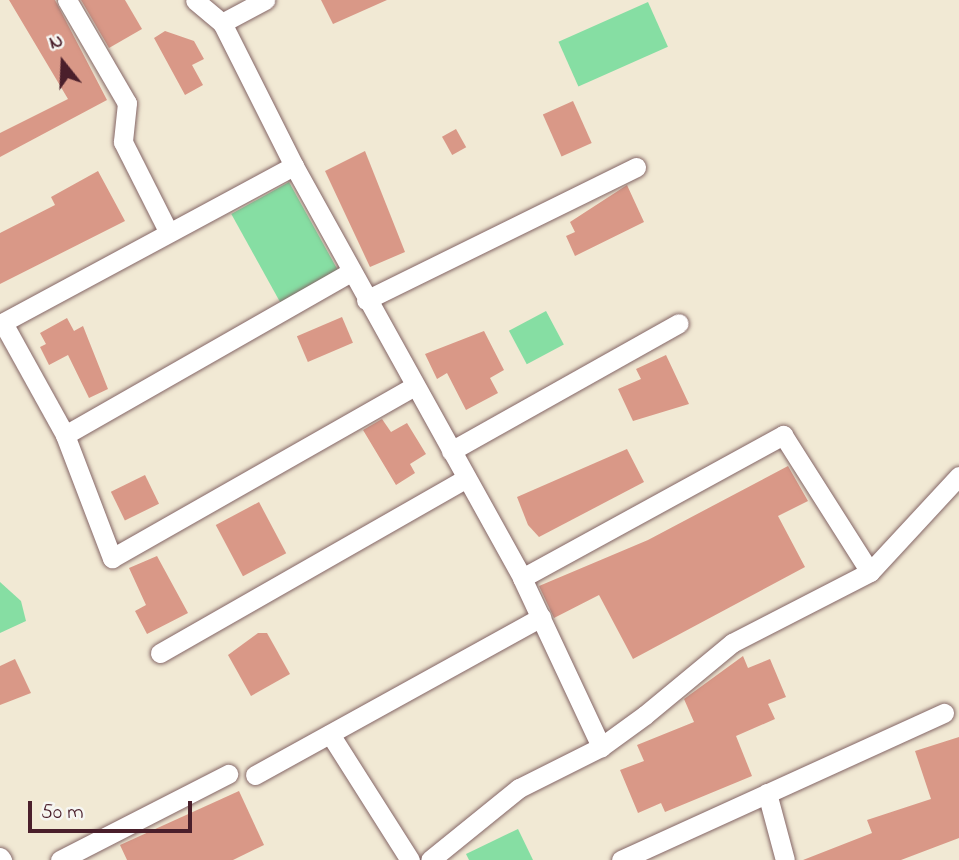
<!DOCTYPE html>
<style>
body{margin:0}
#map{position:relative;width:959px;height:860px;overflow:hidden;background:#f1e9d4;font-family:"Indie Flower",sans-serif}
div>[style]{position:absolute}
.green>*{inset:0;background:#86dea3;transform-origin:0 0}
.building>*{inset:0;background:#d99887;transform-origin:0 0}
.roads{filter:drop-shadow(0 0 2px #846666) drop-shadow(0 0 2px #846666)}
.minor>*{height:19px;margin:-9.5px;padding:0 9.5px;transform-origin:9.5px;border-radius:9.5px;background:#fff}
span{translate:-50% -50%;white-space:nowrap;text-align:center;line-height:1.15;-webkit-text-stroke:5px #f6f6f2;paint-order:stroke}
.north{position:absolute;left:28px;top:28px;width:70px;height:70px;-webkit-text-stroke:5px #f6f6f2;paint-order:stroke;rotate:342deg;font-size:19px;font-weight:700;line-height:28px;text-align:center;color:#4a1f2b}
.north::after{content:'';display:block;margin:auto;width:24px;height:32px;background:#4a1f2b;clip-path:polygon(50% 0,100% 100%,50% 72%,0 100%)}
.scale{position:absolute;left:28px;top:801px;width:164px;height:32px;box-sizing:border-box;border:4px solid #4a1f2b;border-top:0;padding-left:9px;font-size:21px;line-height:24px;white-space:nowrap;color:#4a1f2b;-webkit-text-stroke:5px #f6f6f2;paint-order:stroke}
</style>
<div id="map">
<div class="green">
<i style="left:648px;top:2px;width:49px;height:98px;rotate:66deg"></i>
<i style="left:289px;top:182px;width:102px;height:66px;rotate:61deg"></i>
<i style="left:546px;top:311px;width:38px;height:42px;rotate:62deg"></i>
<i style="clip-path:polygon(0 582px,21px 601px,26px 621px,0 633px)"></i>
<i style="clip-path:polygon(518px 829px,533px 860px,469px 860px,466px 854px)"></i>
</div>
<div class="building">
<i style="clip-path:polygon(9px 0,55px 0,107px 100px,0 157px,0 133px,68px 99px)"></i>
<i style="clip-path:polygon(81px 0,125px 0,142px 29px,109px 48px)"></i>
<i style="clip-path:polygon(321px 0,387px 0,333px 24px)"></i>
<i style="clip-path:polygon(165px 31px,194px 41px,204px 59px,192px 65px,203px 85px,185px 95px,154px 38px)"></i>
<i style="left:573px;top:101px;width:46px;height:33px;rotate:66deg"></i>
<i style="left:456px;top:129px;width:21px;height:16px;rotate:61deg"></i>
<i style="clip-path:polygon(365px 151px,405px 252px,370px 267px,325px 171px)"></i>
<i style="clip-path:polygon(98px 171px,125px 221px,0 284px,0 233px,55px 205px,51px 197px)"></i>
<i style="clip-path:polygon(627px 185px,644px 222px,575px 256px,566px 236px,575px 232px,570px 222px)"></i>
<i style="left:342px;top:317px;width:28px;height:49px;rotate:67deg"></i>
<i style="clip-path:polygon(67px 318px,74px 331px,83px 326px,108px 389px,89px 398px,68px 355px,49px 365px,40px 347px,46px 344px,40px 333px)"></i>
<i style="clip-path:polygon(484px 331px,504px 370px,490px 378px,498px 393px,466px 410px,447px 373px,437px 379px,425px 354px)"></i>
<i style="clip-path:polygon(666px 355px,689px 404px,633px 421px,618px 389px,641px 379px,636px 369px)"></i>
<i style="clip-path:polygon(382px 419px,391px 432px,407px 423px,426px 454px,410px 464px,415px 473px,396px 485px,363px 430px)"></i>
<i style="clip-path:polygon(627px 449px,644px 482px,539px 537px,528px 525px,517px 497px)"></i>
<i style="clip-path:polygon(788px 466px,808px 501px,778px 516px,805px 567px,633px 659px,599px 595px,554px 618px,539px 586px,648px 540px)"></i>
<i style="left:145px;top:475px;width:32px;height:38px;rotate:64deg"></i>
<i style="left:259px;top:502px;width:58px;height:49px;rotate:62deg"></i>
<i style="clip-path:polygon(157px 556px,188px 613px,147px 634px,135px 611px,146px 605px,129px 568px)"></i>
<i style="clip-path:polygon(258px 633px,267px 633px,290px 674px,251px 696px,228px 655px)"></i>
<i style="clip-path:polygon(743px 656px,748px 668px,770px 659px,786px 697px,768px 704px,775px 719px,736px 736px,752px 776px,665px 812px,661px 803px,638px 813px,620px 770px,644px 761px,637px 745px,694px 722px,684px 699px)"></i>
<i style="clip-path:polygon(15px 659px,31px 693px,0 705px,0 666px)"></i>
<i style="clip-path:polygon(959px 737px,959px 838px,901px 860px,803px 860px,872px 833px,867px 820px,931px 799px,915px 751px)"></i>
<i style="clip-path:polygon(239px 791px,264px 845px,233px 860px,127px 860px,120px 845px)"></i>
</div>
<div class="roads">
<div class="minor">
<i style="left:67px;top:0;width:119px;rotate:59.8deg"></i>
<i style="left:127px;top:103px;width:39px;rotate:96deg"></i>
<i style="left:123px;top:142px;width:100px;rotate:63.2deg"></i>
<i style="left:222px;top:23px;width:49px;rotate:-28.1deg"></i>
<i style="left:294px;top:166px;width:471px;rotate:61deg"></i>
<i style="left:522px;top:578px;width:298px;rotate:-28.7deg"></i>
<i style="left:783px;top:435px;width:162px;rotate:57.6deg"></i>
<i style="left:870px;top:572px;width:155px;rotate:152.8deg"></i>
<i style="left:732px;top:643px;width:113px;rotate:140.4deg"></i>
<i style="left:645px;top:715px;width:54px;rotate:144deg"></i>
<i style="left:601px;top:747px;width:92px;rotate:153.4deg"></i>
<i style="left:519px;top:788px;width:114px;rotate:141deg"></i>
<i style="left:366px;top:300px;width:301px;rotate:-26.2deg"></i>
<i style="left:3px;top:323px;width:128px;rotate:61deg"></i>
<i style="left:65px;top:435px;width:132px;rotate:69.1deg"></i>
<i style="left:112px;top:558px;width:346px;rotate:-29.6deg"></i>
<i style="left:0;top:324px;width:334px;rotate:-28.3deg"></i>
<i style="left:294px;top:166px;width:160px;rotate:-116.7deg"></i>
<i style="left:222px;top:23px;width:35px;rotate:-140deg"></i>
<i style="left:65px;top:435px;width:329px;rotate:-29.7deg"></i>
<i style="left:451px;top:451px;width:261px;rotate:-29.3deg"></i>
<i style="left:870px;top:572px;width:131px;rotate:-47.2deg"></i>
<i style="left:522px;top:578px;width:187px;rotate:64.9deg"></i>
<i style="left:160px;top:653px;width:353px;rotate:-29.7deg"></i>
<i style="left:330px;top:734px;width:149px;rotate:57.6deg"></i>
<i style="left:255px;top:775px;width:327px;rotate:-28.9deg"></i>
<i style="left:767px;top:793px;width:69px;rotate:75deg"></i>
<i style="left:0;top:857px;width:4px;rotate:56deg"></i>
<i style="left:60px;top:860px;width:189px;rotate:-27.1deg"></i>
<i style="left:621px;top:860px;width:355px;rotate:-24.5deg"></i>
</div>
</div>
<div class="north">N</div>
<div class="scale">50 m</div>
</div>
